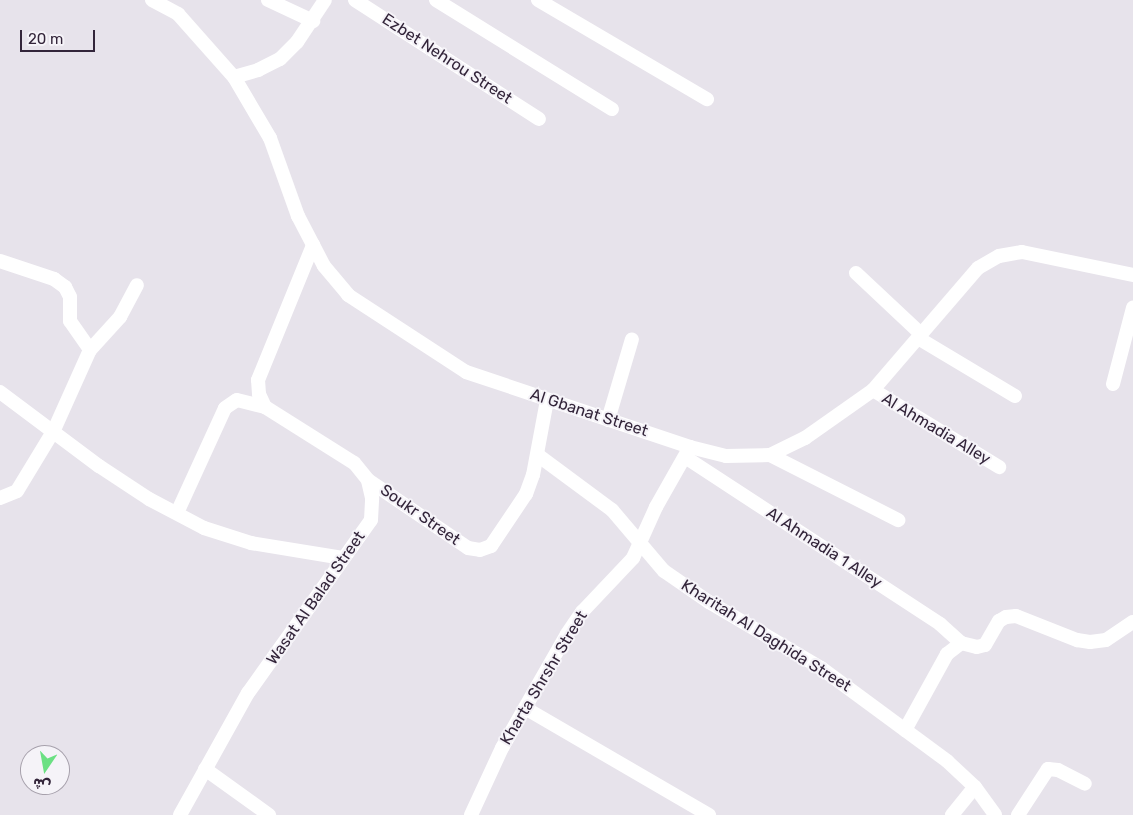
<!DOCTYPE html>
<meta charset="utf-8">
<style>
body{margin:0}
#map{position:relative;width:1133px;height:815px;overflow:hidden;background:#e7e3eb;font-family:Rubik,Cairo,sans-serif}
div>[style]{position:absolute}
.minor>*{height:14px;margin:-7px;padding:0 7px;transform-origin:7px;border-radius:7px;background:#fff}
span{translate:-50% -50%;white-space:nowrap;text-align:center;line-height:1.15;-webkit-text-stroke:4px #f5f3f8;paint-order:stroke}
.street-label{font-size:16px;color:#33253a}
.north{position:absolute;left:20px;top:745px;width:50px;height:50px;box-sizing:border-box;background:#f5f3f8;border:1px solid #a7a1ac;border-radius:50%;rotate:192deg;font-size:14px;font-weight:700;line-height:20px;text-align:center;color:#33253a}
.north::after{content:'';display:block;margin:auto;width:18px;height:22px;background:#6be083;clip-path:polygon(50% 0,100% 100%,50% 72%,0 100%)}
.scale{position:absolute;left:20px;top:30px;width:75px;height:22px;box-sizing:border-box;border:2px solid #33253a;border-top:0;padding-left:6px;font-size:15px;line-height:18px;white-space:nowrap;color:#33253a;-webkit-text-stroke:4px #f5f3f8;paint-order:stroke}
</style>
<div id="map">
<div class="minor">
<i style="left:152px;top:0;width:30px;rotate:28deg"></i>
<i style="left:178px;top:14px;width:84px;rotate:48.4deg"></i>
<i style="left:234px;top:77px;width:71px;rotate:59.5deg"></i>
<i style="left:270px;top:138px;width:83px;rotate:70.3deg"></i>
<i style="left:298px;top:216px;width:56px;rotate:62.5deg"></i>
<i style="left:324px;top:266px;width:38px;rotate:50deg"></i>
<i style="left:348px;top:295px;width:141px;rotate:33.1deg"></i>
<i style="left:466px;top:372px;width:236px;rotate:18.5deg"></i>
<i style="left:690px;top:447px;width:37px;rotate:14deg"></i>
<i style="left:726px;top:456px;width:44px;rotate:-1.3deg"></i>
<i style="left:770px;top:455px;width:39px;rotate:-26deg"></i>
<i style="left:805px;top:438px;width:83px;rotate:-35.2deg"></i>
<i style="left:873px;top:390px;width:161px;rotate:-49.3deg"></i>
<i style="left:978px;top:268px;width:24px;rotate:-30deg"></i>
<i style="left:999px;top:256px;width:23px;rotate:-10deg"></i>
<i style="left:1022px;top:252px;width:113px;rotate:11.7deg"></i>
<i style="left:268px;top:0;width:50px;rotate:25deg"></i>
<i style="left:355px;top:0;width:219px;rotate:32.9deg"></i>
<i style="left:436px;top:0;width:207px;rotate:31.8deg"></i>
<i style="left:538px;top:0;width:196px;rotate:30.4deg"></i>
<i style="left:234px;top:77px;width:25px;rotate:-16deg"></i>
<i style="left:258px;top:70px;width:25px;rotate:-27deg"></i>
<i style="left:280px;top:59px;width:24px;rotate:-45deg"></i>
<i style="left:297px;top:42px;width:50px;rotate:-56.3deg"></i>
<i style="left:0;top:261px;width:57px;rotate:18.4deg"></i>
<i style="left:54px;top:279px;width:14px;rotate:36deg"></i>
<i style="left:65px;top:287px;width:11px;rotate:63deg"></i>
<i style="left:70px;top:297px;width:24px;rotate:90deg"></i>
<i style="left:70px;top:321px;width:35px;rotate:55deg"></i>
<i style="left:856px;top:273px;width:89px;rotate:43.2deg"></i>
<i style="left:918px;top:338px;width:113px;rotate:30.9deg"></i>
<i style="left:1113px;top:384px;width:79px;rotate:-75.3deg"></i>
<i style="left:873px;top:390px;width:148px;rotate:31.4deg"></i>
<i style="left:0;top:392px;width:124px;rotate:36.8deg"></i>
<i style="left:99px;top:466px;width:60px;rotate:33.4deg"></i>
<i style="left:149px;top:499px;width:62px;rotate:27.8deg"></i>
<i style="left:204px;top:528px;width:49px;rotate:17.7deg"></i>
<i style="left:251px;top:543px;width:93px;rotate:9.3deg"></i>
<i style="left:608px;top:420px;width:84px;rotate:-73.5deg"></i>
<i style="left:770px;top:455px;width:144px;rotate:26.9deg"></i>
<i style="left:539px;top:456px;width:91px;rotate:36.5deg"></i>
<i style="left:612px;top:510px;width:80px;rotate:49.6deg"></i>
<i style="left:664px;top:571px;width:55px;rotate:34.6deg"></i>
<i style="left:709px;top:602px;width:130px;rotate:30.5deg"></i>
<i style="left:821px;top:668px;width:157px;rotate:36.4deg"></i>
<i style="left:947px;top:761px;width:38px;rotate:43deg"></i>
<i style="left:975px;top:787px;width:34px;rotate:54deg"></i>
<i style="left:685px;top:457px;width:305px;rotate:33.2deg"></i>
<i style="left:940px;top:624px;width:28px;rotate:42deg"></i>
<i style="left:368px;top:480px;width:121px;rotate:34.2deg"></i>
<i style="left:468px;top:548px;width:12px;rotate:9deg"></i>
<i style="left:480px;top:550px;width:12px;rotate:-20deg"></i>
<i style="left:491px;top:546px;width:63px;rotate:-56.1deg"></i>
<i style="left:526px;top:494px;width:20px;rotate:-70deg"></i>
<i style="left:533px;top:475px;width:76px;rotate:-79.4deg"></i>
<i style="left:0;top:498px;width:18px;rotate:-22deg"></i>
<i style="left:17px;top:491px;width:71px;rotate:-58.8deg"></i>
<i style="left:54px;top:430px;width:88px;rotate:-65.8deg"></i>
<i style="left:90px;top:350px;width:45px;rotate:-47.7deg"></i>
<i style="left:120px;top:317px;width:36px;rotate:-62deg"></i>
<i style="left:177px;top:513px;width:115px;rotate:-65.4deg"></i>
<i style="left:225px;top:408px;width:14px;rotate:-34deg"></i>
<i style="left:237px;top:400px;width:29px;rotate:14deg"></i>
<i style="left:525px;top:708px;width:213px;rotate:30.2deg"></i>
<i style="left:905px;top:730px;width:87px;rotate:-61.1deg"></i>
<i style="left:947px;top:654px;width:18px;rotate:-38deg"></i>
<i style="left:961px;top:643px;width:16px;rotate:14deg"></i>
<i style="left:977px;top:647px;width:8px;rotate:-14deg"></i>
<i style="left:985px;top:645px;width:28px;rotate:-60deg"></i>
<i style="left:999px;top:621px;width:8px;rotate:-30deg"></i>
<i style="left:1006px;top:617px;width:10px;rotate:-6deg"></i>
<i style="left:1016px;top:616px;width:66px;rotate:21.5deg"></i>
<i style="left:1077px;top:640px;width:13px;rotate:9deg"></i>
<i style="left:1090px;top:642px;width:16px;rotate:-7deg"></i>
<i style="left:1106px;top:640px;width:32px;rotate:-34deg"></i>
<i style="left:205px;top:769px;width:79px;rotate:35.7deg"></i>
<i style="left:180px;top:815px;width:140px;rotate:-60.9deg"></i>
<i style="left:248px;top:693px;width:212px;rotate:-54.6deg"></i>
<i style="left:371px;top:520px;width:22px;rotate:-87deg"></i>
<i style="left:372px;top:498px;width:18px;rotate:-103deg"></i>
<i style="left:368px;top:480px;width:22px;rotate:-129deg"></i>
<i style="left:354px;top:463px;width:105px;rotate:-147.8deg"></i>
<i style="left:265px;top:407px;width:14px;rotate:-115deg"></i>
<i style="left:259px;top:394px;width:14px;rotate:-94deg"></i>
<i style="left:258px;top:380px;width:146px;rotate:-67.8deg"></i>
<i style="left:471px;top:815px;width:74px;rotate:-65.2deg"></i>
<i style="left:502px;top:748px;width:131px;rotate:-60.3deg"></i>
<i style="left:567px;top:634px;width:27px;rotate:-56deg"></i>
<i style="left:582px;top:612px;width:74px;rotate:-46.6deg"></i>
<i style="left:633px;top:558px;width:56px;rotate:-65.7deg"></i>
<i style="left:656px;top:507px;width:69px;rotate:-60.5deg"></i>
<i style="left:952px;top:815px;width:36px;rotate:-51deg"></i>
<i style="left:1018px;top:815px;width:55px;rotate:-56.9deg"></i>
<i style="left:1048px;top:769px;width:10px;rotate:6deg"></i>
<i style="left:1058px;top:770px;width:30px;rotate:27deg"></i>
</div>
<div class="street-label">
<span style="left:447px;top:59px;rotate:33deg">Ezbet Nehrou Street</span>
<span style="left:589px;top:413px;rotate:18deg">Al Gbanat Street</span>
<span style="left:936px;top:429px;rotate:31deg">Al Ahmadia Alley</span>
<span style="left:420px;top:515px;rotate:35deg">Soukr Street</span>
<span style="left:824px;top:548px;rotate:33deg">Al Ahmadia 1 Alley</span>
<span style="left:316px;top:598px;rotate:-55deg">Wasat Al Balad Street</span>
<span style="left:766px;top:636px;rotate:32deg">Kharitah Al Daghida Street</span>
<span style="left:544px;top:678px;rotate:-59deg">Kharta Shrshr Street</span>
</div>
<div class="north">ش</div>
<div class="scale">20 m</div>
</div>
